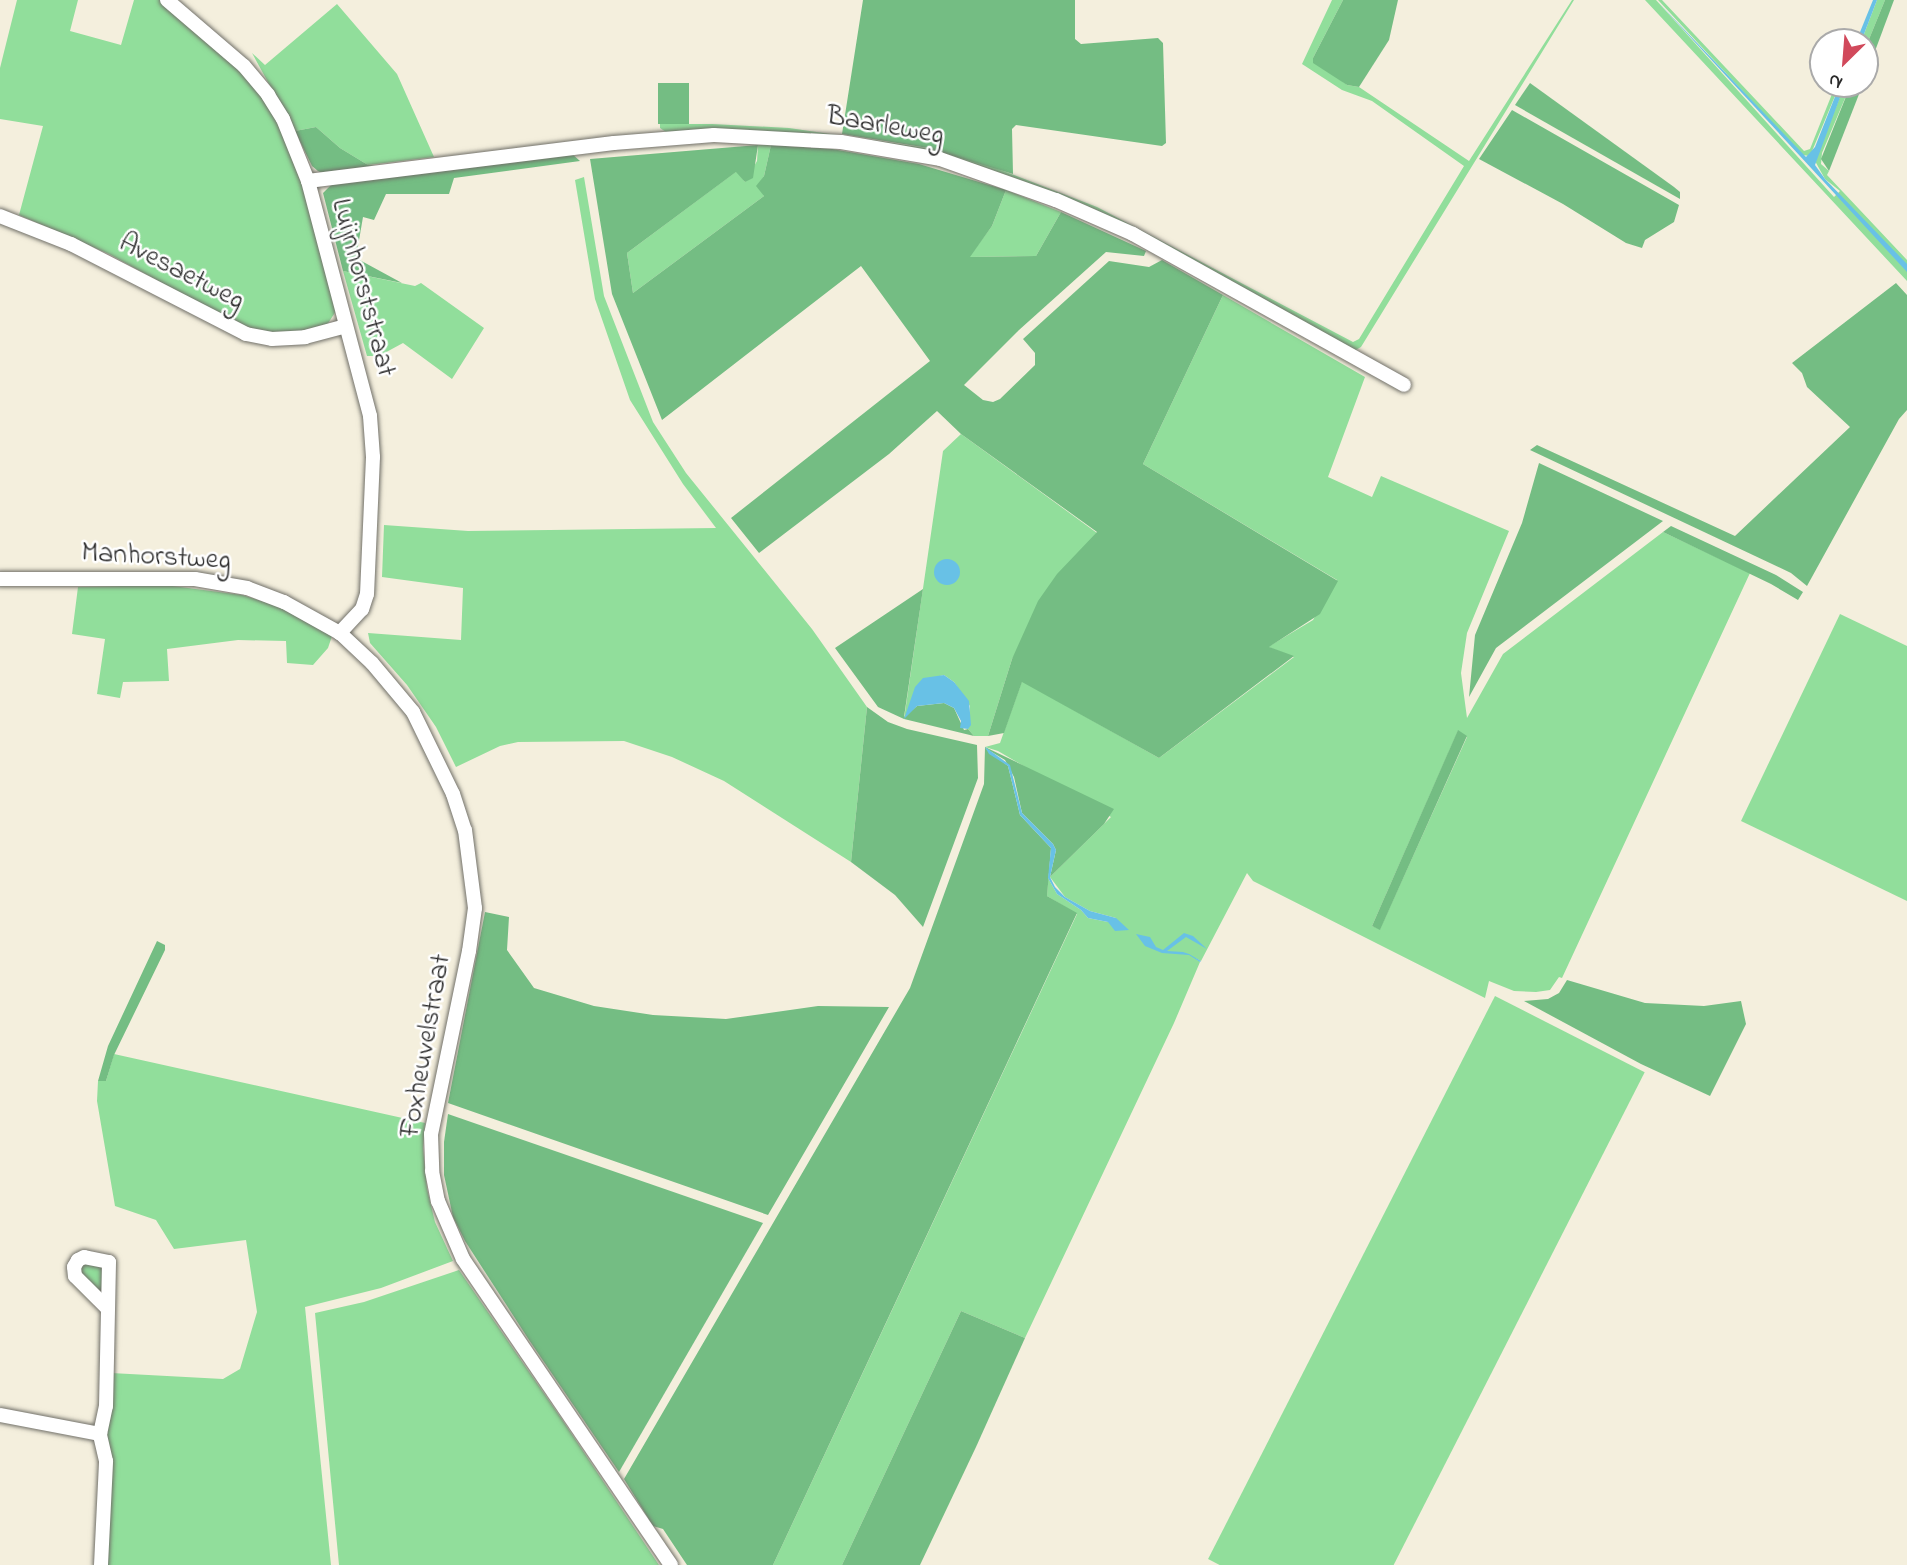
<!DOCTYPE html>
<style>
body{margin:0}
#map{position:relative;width:1907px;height:1565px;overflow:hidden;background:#f4efdd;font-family:"Indie Flower",sans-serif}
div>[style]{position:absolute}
.green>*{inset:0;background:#91de9b;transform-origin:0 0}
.forest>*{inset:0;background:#74bd83;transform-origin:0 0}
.water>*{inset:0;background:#68c1e6}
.round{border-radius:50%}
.roads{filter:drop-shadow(0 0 2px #717069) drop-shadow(0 0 2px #717069)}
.minor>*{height:14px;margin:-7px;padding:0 7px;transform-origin:7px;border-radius:7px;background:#fff}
span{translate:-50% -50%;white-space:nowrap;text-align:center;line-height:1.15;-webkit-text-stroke:5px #fff;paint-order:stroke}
.street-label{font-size:28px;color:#2b2b2b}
.north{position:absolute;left:1809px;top:28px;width:70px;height:70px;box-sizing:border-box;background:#fff;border:2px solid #aaa;border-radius:50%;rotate:205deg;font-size:19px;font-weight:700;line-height:28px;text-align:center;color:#2b2b2b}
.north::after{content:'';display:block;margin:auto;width:24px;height:32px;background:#d1495b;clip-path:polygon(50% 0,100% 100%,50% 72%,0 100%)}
</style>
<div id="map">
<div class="green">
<i style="clip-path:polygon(17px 0,78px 0,70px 31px,121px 45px,134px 0,160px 0,246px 75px,276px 118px,307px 198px,336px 311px,325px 328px,313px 333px,266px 333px,237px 324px,109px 254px,19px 215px,43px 126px,0 119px,0 68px)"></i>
<i style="clip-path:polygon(1332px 0,1343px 0,1313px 58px,1347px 85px,1359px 87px,1469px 161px,1572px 0,1574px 0,1361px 347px,1352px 352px,1128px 229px,915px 153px,669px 134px,660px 128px,660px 124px,712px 124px,789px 128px,927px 148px,980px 162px,1097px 207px,1353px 342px,1359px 339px,1464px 166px,1372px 101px,1342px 90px,1302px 64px)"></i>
<i style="clip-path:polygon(1645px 0,1656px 0,1834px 197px,1840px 191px,1825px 179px,1815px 161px,1845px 84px,1851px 84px,1822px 153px,1821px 164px,1829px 171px,1827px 175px,1907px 260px,1907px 281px)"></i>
<i style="clip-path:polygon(1658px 0,1662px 0,1804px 151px,1810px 149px,1836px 84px,1840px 84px,1810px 156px,1802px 155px)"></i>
<i style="clip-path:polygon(1877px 0,1885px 0,1865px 49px,1865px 42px,1861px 42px)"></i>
<i style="clip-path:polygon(337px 4px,397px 74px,434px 157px,368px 165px,340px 148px,316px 127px,295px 131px,252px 53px,265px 65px)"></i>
<i style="clip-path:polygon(758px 145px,771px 145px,764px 176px,759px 184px,764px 196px,633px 293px,627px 253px,737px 171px,745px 182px,757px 161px)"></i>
<i style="clip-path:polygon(584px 177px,604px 296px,653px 422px,686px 473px,812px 629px,867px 707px,851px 862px,724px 781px,672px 757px,624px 741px,518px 742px,500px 746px,456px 767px,436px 727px,407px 685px,370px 643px,368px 633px,461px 640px,463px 588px,382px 577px,384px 525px,468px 531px,716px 528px,683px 484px,630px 400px,595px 299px,575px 180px)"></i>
<i style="clip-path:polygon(1006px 190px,1061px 212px,1036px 256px,969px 257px,992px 226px)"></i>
<i style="clip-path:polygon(343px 271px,415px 286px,421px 283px,484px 328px,452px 379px,403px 343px,379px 356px,367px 356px)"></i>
<i style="clip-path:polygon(evenodd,1223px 295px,1365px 377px,1328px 477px,1372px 497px,1381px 476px,1509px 531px,1467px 633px,1461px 673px,1467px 718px,1503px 654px,1663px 532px,1750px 573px,1562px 978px,1559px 977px,1550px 990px,1536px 992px,1514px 991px,1489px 981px,1485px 998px,1253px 881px,1247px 873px,1201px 961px,1195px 958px,1200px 962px,1174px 1023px,1025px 1338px,961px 1311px,842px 1565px,773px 1565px,1077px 914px,1047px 896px,1048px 878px,1057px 894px,1081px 910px,1088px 918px,1108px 922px,1116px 918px,1090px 911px,1065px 897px,1050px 877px,1111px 817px,998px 751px,985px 747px,1000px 743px,1022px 681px,1159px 758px,1294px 657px,1268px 647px,1313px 620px,1337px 580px,1143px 464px,1223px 295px,1458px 731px,1467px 737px,1380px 929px,1372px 926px,1458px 731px)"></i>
<i style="clip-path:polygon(961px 434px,1097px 533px,1012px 659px,988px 736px,974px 736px,968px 729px,970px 706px,954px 682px,944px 675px,928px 679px,904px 719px,943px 451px)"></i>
<i style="clip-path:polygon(165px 585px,242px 595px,278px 606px,332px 636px,328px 648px,313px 665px,287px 663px,286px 641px,238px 640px,167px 649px,169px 681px,123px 682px,120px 698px,97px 694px,105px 639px,72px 634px,78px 587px)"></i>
<i style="clip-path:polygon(1840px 614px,1907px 646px,1907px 901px,1741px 821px)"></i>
<i style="left:1495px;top:996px;width:168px;height:632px;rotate:27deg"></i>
<i style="clip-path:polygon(114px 1054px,425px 1123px,423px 1148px,427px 1189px,435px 1222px,453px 1261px,381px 1288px,305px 1307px,331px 1565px,106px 1565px,112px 1461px,106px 1429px,111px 1373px,223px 1379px,240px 1369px,257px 1312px,246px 1240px,174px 1249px,156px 1220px,115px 1206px,97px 1101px,98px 1081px,106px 1081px)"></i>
<i style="clip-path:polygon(82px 1263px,105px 1263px,104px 1298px,78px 1270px)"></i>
<i style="clip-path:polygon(459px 1270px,563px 1421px,659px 1565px,339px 1565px,315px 1313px,364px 1302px)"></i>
</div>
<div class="forest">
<i style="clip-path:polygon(863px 0,1075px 0,1075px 39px,1081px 44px,1158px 38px,1163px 43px,1166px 143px,1162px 146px,1016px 125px,1012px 129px,1013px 174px,928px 148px,842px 134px)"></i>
<i style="clip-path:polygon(1343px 0,1398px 0,1389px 40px,1359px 87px,1347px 85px,1313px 63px,1313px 58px)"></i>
<i style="clip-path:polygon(1885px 0,1894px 0,1865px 78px,1865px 49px)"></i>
<i style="left:658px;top:83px;width:31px;height:41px"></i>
<i style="clip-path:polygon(1530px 83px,1674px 187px,1680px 192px,1680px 199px,1515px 105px)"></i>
<i style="clip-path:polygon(1851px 84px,1863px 84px,1829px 171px,1821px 159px)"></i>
<i style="clip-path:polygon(1512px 110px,1679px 205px,1674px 222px,1645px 240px,1642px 248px,1626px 243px,1563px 204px,1479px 159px)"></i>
<i style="clip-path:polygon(316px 127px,340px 148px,368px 165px,376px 166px,324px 174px,318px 171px,312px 166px,295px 131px)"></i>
<i style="clip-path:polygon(758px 145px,753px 178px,745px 182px,736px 172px,627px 253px,633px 293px,764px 196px,756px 186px,764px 176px,771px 145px,832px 149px,919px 164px,1006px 190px,992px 226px,970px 257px,1036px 256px,1061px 212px,1146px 251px,1144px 256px,1106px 252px,1019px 330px,964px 385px,983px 400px,993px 402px,1000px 399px,1035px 365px,1035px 353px,1023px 339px,1109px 261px,1149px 267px,1162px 260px,1223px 295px,1143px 464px,1338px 581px,1320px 614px,1269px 647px,1294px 656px,1159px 758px,1022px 682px,1004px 733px,988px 736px,1012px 659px,1038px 601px,1057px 574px,1097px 532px,961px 434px,937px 411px,889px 454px,759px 553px,731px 518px,930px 361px,861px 266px,662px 420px,612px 294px,590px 159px)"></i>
<i style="clip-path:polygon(571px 153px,580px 161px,454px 178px,449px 194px,386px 194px,374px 220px,363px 217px,356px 258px,402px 283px,343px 271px,323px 193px,332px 184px)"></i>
<i style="clip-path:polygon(1896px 283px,1907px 295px,1907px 410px,1899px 419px,1807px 586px,1791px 573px,1530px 450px,1537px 445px,1735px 536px,1850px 427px,1807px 387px,1802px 373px,1792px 363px)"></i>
<i style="clip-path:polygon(1539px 463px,1663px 521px,1496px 648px,1469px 697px,1475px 635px,1522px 523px)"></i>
<i style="clip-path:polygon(1671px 526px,1776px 575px,1803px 592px,1798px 600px,1771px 584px,1663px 532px)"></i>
<i style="clip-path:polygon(923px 589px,904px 717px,917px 706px,944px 703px,954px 708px,964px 730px,968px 729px,974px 736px,904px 719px,878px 707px,835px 648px)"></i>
<i style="clip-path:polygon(867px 707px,888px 722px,907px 729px,977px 745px,978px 778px,923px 927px,895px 895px,851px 862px)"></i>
<i style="clip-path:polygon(1458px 730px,1467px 736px,1380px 930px,1372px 926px)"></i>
<i style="clip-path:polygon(985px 747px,1114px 809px,1104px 824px,1050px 877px,1056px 850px,1053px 844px,1022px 813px,1014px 777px,1005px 760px,985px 748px,1008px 766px,1020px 815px,1051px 848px,1047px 896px,1077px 913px,773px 1565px,687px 1565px,663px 1529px,653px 1526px,624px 1479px,910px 988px,984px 784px)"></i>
<i style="clip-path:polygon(485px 912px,509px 917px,507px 950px,534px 988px,594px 1006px,653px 1015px,726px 1019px,818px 1006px,889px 1007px,768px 1215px,448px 1103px)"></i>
<i style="clip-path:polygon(157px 941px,165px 945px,165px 950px,114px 1055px,106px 1081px,98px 1081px,108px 1046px)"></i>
<i style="clip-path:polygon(1567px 980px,1645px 1003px,1704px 1006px,1741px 1001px,1746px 1024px,1710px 1096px,1641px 1064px,1524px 1001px,1548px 999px,1559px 993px)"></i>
<i style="clip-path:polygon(448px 1114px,763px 1223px,619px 1472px,529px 1340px,465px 1241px,453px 1217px,444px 1175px,444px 1142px)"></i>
<i style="clip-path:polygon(961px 1311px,1025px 1338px,976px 1447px,920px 1565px,842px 1565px)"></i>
</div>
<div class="water">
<i style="clip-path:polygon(1656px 0,1806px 157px,1815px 147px,1840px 84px,1845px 84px,1815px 165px,1825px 179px,1907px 264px,1907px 272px)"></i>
<i style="clip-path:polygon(1873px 0,1877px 0,1861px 42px,1856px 42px)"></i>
<i class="round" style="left:934px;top:559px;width:26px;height:26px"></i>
<i style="clip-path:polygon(944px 675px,954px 682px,969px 701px,971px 725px,968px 729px,960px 728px,961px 721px,954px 708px,944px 703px,917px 706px,904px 719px,915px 687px,923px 678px)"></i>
<i style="clip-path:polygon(985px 747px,1010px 765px,1022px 813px,1053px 844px,1056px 850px,1050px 877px,1055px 887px,1065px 897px,1090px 911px,1116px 918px,1129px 930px,1115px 931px,1108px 922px,1088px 918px,1081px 910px,1057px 894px,1048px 878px,1051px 848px,1020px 815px,1008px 766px,989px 754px)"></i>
<i style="clip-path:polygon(1184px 933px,1193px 936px,1207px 949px,1186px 937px,1167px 951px,1183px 952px,1189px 954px,1201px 961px,1200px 962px,1189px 955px,1162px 953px,1145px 946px,1136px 934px,1150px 937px,1156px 947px,1163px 950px)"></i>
</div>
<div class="roads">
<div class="minor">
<i style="left:167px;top:0;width:101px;rotate:40.6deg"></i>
<i style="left:244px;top:66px;width:38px;rotate:50deg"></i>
<i style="left:268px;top:95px;width:28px;rotate:58deg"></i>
<i style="left:283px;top:119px;width:67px;rotate:68deg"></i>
<i style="left:308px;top:181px;width:243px;rotate:75.2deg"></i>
<i style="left:370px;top:416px;width:41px;rotate:85.8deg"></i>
<i style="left:373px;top:457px;width:137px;rotate:92.5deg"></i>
<i style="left:367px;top:594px;width:16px;rotate:108deg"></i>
<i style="left:362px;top:609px;width:33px;rotate:133deg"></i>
<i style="left:308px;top:181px;width:308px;rotate:-7.1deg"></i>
<i style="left:614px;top:143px;width:100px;rotate:-4.6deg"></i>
<i style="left:714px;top:135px;width:127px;rotate:3.2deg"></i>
<i style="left:841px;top:142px;width:100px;rotate:9.7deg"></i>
<i style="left:940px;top:159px;width:123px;rotate:19.5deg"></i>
<i style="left:1056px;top:200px;width:84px;rotate:23.8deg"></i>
<i style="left:1133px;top:234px;width:310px;rotate:29.1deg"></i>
<i style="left:0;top:216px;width:76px;rotate:21.5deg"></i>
<i style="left:71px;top:244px;width:197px;rotate:27.2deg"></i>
<i style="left:246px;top:334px;width:26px;rotate:11deg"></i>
<i style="left:272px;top:339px;width:33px;rotate:-3deg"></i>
<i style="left:305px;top:337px;width:42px;rotate:-15deg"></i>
<i style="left:0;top:579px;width:195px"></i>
<i style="left:195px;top:579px;width:53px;rotate:9.8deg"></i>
<i style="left:247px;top:588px;width:40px;rotate:21deg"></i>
<i style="left:284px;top:602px;width:64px;rotate:29deg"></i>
<i style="left:340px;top:633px;width:44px;rotate:43.2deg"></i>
<i style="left:372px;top:663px;width:64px;rotate:50.1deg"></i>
<i style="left:413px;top:712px;width:91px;rotate:64deg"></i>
<i style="left:453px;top:794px;width:38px;rotate:72deg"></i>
<i style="left:465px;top:830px;width:79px;rotate:82.7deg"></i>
<i style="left:475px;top:908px;width:43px;rotate:97.9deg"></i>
<i style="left:469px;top:951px;width:187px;rotate:101.7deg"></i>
<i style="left:431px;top:1134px;width:37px;rotate:88deg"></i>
<i style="left:432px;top:1171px;width:31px;rotate:79deg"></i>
<i style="left:438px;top:1201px;width:63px;rotate:66.7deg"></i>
<i style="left:463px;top:1259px;width:370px;rotate:55.8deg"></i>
<i style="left:0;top:1415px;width:102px;rotate:10.8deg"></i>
<i style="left:101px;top:1565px;width:104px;rotate:-87.2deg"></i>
<i style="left:106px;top:1461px;width:28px;rotate:-103deg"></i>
<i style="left:100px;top:1434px;width:29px;rotate:-78deg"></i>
<i style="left:106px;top:1406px;width:144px;rotate:-88.8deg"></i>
<i style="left:109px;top:1262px;width:25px;rotate:-169deg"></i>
<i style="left:84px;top:1257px;width:7px;rotate:153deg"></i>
<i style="left:78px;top:1260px;width:8px;rotate:120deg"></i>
<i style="left:74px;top:1267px;width:9px;rotate:84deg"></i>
<i style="left:75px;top:1276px;width:45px;rotate:45deg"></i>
</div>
</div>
<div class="street-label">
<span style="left:885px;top:127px;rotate:10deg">Baarleweg</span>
<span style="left:181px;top:273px;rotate:27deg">Avesaetweg</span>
<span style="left:362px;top:288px;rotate:75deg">Luijnhorststraat</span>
<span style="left:156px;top:558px;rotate:3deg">Manhorstweg</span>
<span style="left:427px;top:1046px;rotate:-80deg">Foxheuvelstraat</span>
</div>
<div class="north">N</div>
</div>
